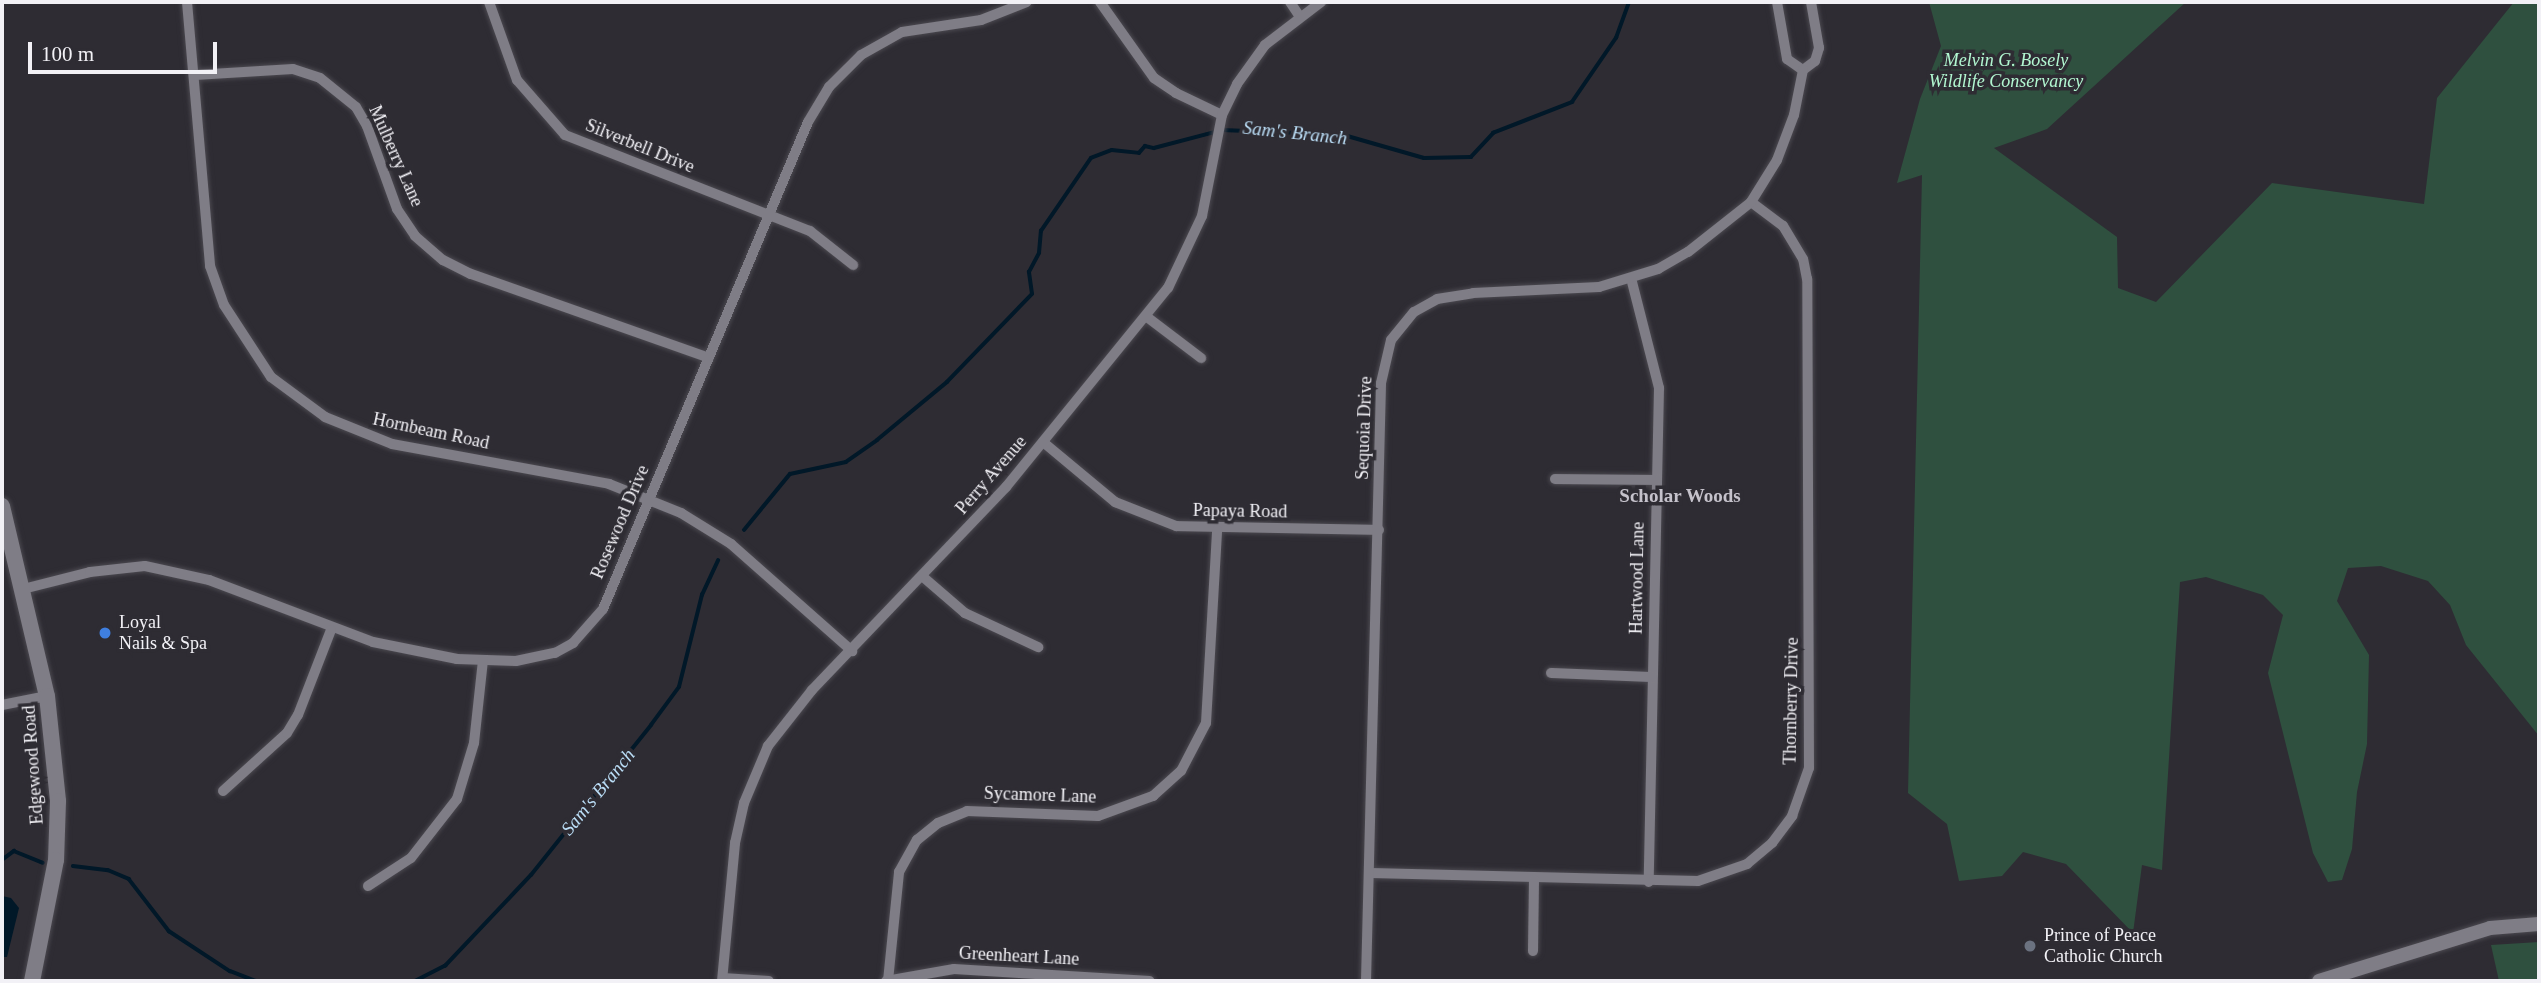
<!DOCTYPE html>
<style>
body{margin:0}
#map{position:relative;width:2541px;height:983px;overflow:hidden;background:#2e2c33;font-family:"Times New Roman",serif}
div>[style]{position:absolute}
.green>*{inset:0;background:#2f503f}
.water>*{inset:0;background:#011828}
.stream>*{height:3.5px;margin:-1.75px;padding:0 1.75px;transform-origin:1.75px;border-radius:1.75px;background:#011828}
.roads{filter:drop-shadow(0 0 2px #4b4950) drop-shadow(0 0 2px #4b4950)}
.minor>*{height:10px;margin:-5px;padding:0 5px;transform-origin:5px;border-radius:5px;background:#7f7d86}
.tertiary>*{height:14px;margin:-7px;padding:0 7px;transform-origin:7px;border-radius:7px;background:#7f7d86}
.secondary>*{height:16px;margin:-8px;padding:0 8px;transform-origin:8px;border-radius:8px;background:#7f7d86}
.dots>*{width:19px;height:19px;translate:-50% -50%;box-sizing:border-box;border:4px solid #2e2c33;border-radius:50%}
span{translate:-50% -50%;white-space:nowrap;text-align:center;line-height:1.15;-webkit-text-stroke:7px #2e2c33;paint-order:stroke}
.park-label{font-size:18px;color:#b2f7d1;font-style:italic}
.street-label{font-size:18px;color:#f2f1f6}
.poi-label{font-size:18px;color:#f2f1f6}
.left{translate:0 -50%;text-align:left}
.water-label{font-size:19px;color:#baddf6;font-style:italic}
.neighbourhood-label{font-size:19px;color:#c5c2cb;font-weight:700}
.frame{position:absolute;inset:0;border:4px solid #f2f1f6;pointer-events:none}
.scale{position:absolute;left:28px;top:42px;width:189px;height:32px;box-sizing:border-box;border:4px solid #f2f1f6;border-top:0;padding-left:9px;font-size:21px;line-height:24px;white-space:nowrap;color:#f2f1f6;-webkit-text-stroke:5px #2e2c33;paint-order:stroke}
</style>
<div id="map">
<div class="green">
<i style="clip-path:polygon(1929px 2px,2186px 2px,2047px 129px,1994px 148px,2117px 237px,2118px 288px,2156px 302px,2272px 183px,2424px 204px,2437px 98px,2514px 2px,2539px 2px,2539px 736px,2466px 645px,2450px 605px,2428px 581px,2381px 566px,2348px 568px,2337px 601px,2369px 655px,2367px 744px,2357px 792px,2352px 849px,2342px 880px,2328px 882px,2313px 853px,2268px 673px,2283px 615px,2263px 595px,2206px 577px,2180px 582px,2162px 870px,2142px 865px,2133px 933px,2066px 864px,2023px 852px,2002px 876px,1959px 881px,1947px 824px,1908px 793px,1922px 175px,1897px 183px,1920px 99px,1941px 46px)"></i>
<i style="clip-path:polygon(2539px 942px,2539px 981px,2499px 981px,2491px 945px)"></i>
</div>
<div class="water">
<i style="clip-path:polygon(2px 896px,11px 898px,19px 908px,7px 957px,2px 957px)"></i>
</div>
<div class="stream">
<i style="left:1222px;top:130px;width:122px;rotate:2.3deg"></i>
<i style="left:1344px;top:135px;width:83px;rotate:16deg"></i>
<i style="left:1424px;top:158px;width:47px;rotate:-1.2deg"></i>
<i style="left:1471px;top:157px;width:33px;rotate:-47deg"></i>
<i style="left:1493px;top:133px;width:85px;rotate:-21.4deg"></i>
<i style="left:1572px;top:102px;width:78px;rotate:-55.5deg"></i>
<i style="left:1616px;top:38px;width:38px;rotate:-70deg"></i>
<i style="left:744px;top:530px;width:72px;rotate:-50.6deg"></i>
<i style="left:790px;top:474px;width:57px;rotate:-12.1deg"></i>
<i style="left:846px;top:462px;width:38px;rotate:-35deg"></i>
<i style="left:877px;top:440px;width:91px;rotate:-39.6deg"></i>
<i style="left:947px;top:382px;width:122px;rotate:-46deg"></i>
<i style="left:1032px;top:294px;width:22px;rotate:-98deg"></i>
<i style="left:1029px;top:272px;width:21px;rotate:-62deg"></i>
<i style="left:1039px;top:253px;width:22px;rotate:-85deg"></i>
<i style="left:1041px;top:231px;width:88px;rotate:-55.6deg"></i>
<i style="left:1091px;top:158px;width:22px;rotate:-21deg"></i>
<i style="left:1112px;top:150px;width:27px;rotate:6deg"></i>
<i style="left:1139px;top:153px;width:9px;rotate:-49deg"></i>
<i style="left:1145px;top:146px;width:9px;rotate:13deg"></i>
<i style="left:1154px;top:148px;width:63px;rotate:-14.7deg"></i>
<i style="left:2px;top:860px;width:15px;rotate:-37deg"></i>
<i style="left:14px;top:851px;width:31px;rotate:22deg"></i>
<i style="left:73px;top:866px;width:35px;rotate:7deg"></i>
<i style="left:108px;top:870px;width:23px;rotate:23deg"></i>
<i style="left:129px;top:879px;width:66px;rotate:52.4deg"></i>
<i style="left:169px;top:931px;width:73px;rotate:33.3deg"></i>
<i style="left:230px;top:971px;width:28px;rotate:21deg"></i>
<i style="left:415px;top:981px;width:34px;rotate:-27deg"></i>
<i style="left:445px;top:966px;width:125px;rotate:-46.6deg"></i>
<i style="left:531px;top:875px;width:192px;rotate:-51.3deg"></i>
<i style="left:651px;top:725px;width:47px;rotate:-53.6deg"></i>
<i style="left:679px;top:687px;width:95px;rotate:-76deg"></i>
<i style="left:702px;top:595px;width:38px;rotate:-65deg"></i>
</div>
<div class="roads">
<div class="minor">
<i style="left:187px;top:2px;width:265px;rotate:85deg"></i>
<i style="left:210px;top:266px;width:41px;rotate:70.3deg"></i>
<i style="left:224px;top:305px;width:86px;rotate:56.9deg"></i>
<i style="left:271px;top:377px;width:67px;rotate:36.5deg"></i>
<i style="left:325px;top:417px;width:72px;rotate:21.9deg"></i>
<i style="left:392px;top:444px;width:221px;rotate:10.4deg"></i>
<i style="left:609px;top:484px;width:78px;rotate:21.9deg"></i>
<i style="left:681px;top:513px;width:59px;rotate:31.8deg"></i>
<i style="left:731px;top:544px;width:162px;rotate:41.5deg"></i>
<i style="left:489px;top:2px;width:83px;rotate:70.3deg"></i>
<i style="left:517px;top:80px;width:73px;rotate:48.9deg"></i>
<i style="left:565px;top:135px;width:263px;rotate:21.4deg"></i>
<i style="left:810px;top:231px;width:55px;rotate:38.3deg"></i>
<i style="left:1100px;top:2px;width:93px;rotate:54.6deg"></i>
<i style="left:1154px;top:78px;width:27px;rotate:34deg"></i>
<i style="left:1176px;top:93px;width:51px;rotate:25.6deg"></i>
<i style="left:1290px;top:2px;width:18px;rotate:56deg"></i>
<i style="left:1777px;top:2px;width:58px;rotate:80deg"></i>
<i style="left:1787px;top:59px;width:19px;rotate:35deg"></i>
<i style="left:1803px;top:70px;width:15px;rotate:-37deg"></i>
<i style="left:1815px;top:61px;width:14px;rotate:-73deg"></i>
<i style="left:1819px;top:48px;width:47px;rotate:-99.9deg"></i>
<i style="left:195px;top:75px;width:98px;rotate:-3.5deg"></i>
<i style="left:293px;top:69px;width:28px;rotate:18deg"></i>
<i style="left:320px;top:78px;width:46px;rotate:38.9deg"></i>
<i style="left:356px;top:107px;width:22px;rotate:60deg"></i>
<i style="left:367px;top:126px;width:88px;rotate:70.1deg"></i>
<i style="left:397px;top:209px;width:32px;rotate:56deg"></i>
<i style="left:415px;top:236px;width:37px;rotate:41deg"></i>
<i style="left:443px;top:260px;width:31px;rotate:27deg"></i>
<i style="left:471px;top:274px;width:252px;rotate:19.4deg"></i>
<i style="left:1631px;top:278px;width:114px;rotate:75.7deg"></i>
<i style="left:1659px;top:388px;width:494px;rotate:91.2deg"></i>
<i style="left:1147px;top:317px;width:68px;rotate:37.2deg"></i>
<i style="left:1043px;top:442px;width:94px;rotate:39.8deg"></i>
<i style="left:1115px;top:502px;width:66px;rotate:21.5deg"></i>
<i style="left:1176px;top:526px;width:203px;rotate:1.1deg"></i>
<i style="left:1555px;top:479px;width:101px;rotate:0.6deg"></i>
<i style="left:922px;top:576px;width:57px;rotate:40.7deg"></i>
<i style="left:965px;top:613px;width:81px;rotate:25deg"></i>
<i style="left:23px;top:589px;width:69px;rotate:-14.2deg"></i>
<i style="left:90px;top:572px;width:55px;rotate:-6.2deg"></i>
<i style="left:145px;top:566px;width:66px;rotate:12.3deg"></i>
<i style="left:209px;top:580px;width:175px;rotate:20.7deg"></i>
<i style="left:373px;top:642px;width:86px;rotate:11.4deg"></i>
<i style="left:457px;top:659px;width:59px;rotate:1.9deg"></i>
<i style="left:516px;top:661px;width:40px;rotate:-12deg"></i>
<i style="left:555px;top:653px;width:21px;rotate:-29deg"></i>
<i style="left:573px;top:643px;width:45px;rotate:-48.6deg"></i>
<i style="left:603px;top:609px;width:528px;rotate:-67.17deg"></i>
<i style="left:808px;top:122px;width:41px;rotate:-59deg"></i>
<i style="left:829px;top:87px;width:45px;rotate:-45deg"></i>
<i style="left:861px;top:55px;width:47px;rotate:-29.3deg"></i>
<i style="left:902px;top:32px;width:80px;rotate:-8.6deg"></i>
<i style="left:981px;top:20px;width:49px;rotate:-21.4deg"></i>
<i style="left:1551px;top:673px;width:101px;rotate:2.3deg"></i>
<i style="left:2px;top:705px;width:46px;rotate:-11.3deg"></i>
<i style="left:223px;top:791px;width:86px;rotate:-42.2deg"></i>
<i style="left:287px;top:733px;width:21px;rotate:-59deg"></i>
<i style="left:298px;top:715px;width:91px;rotate:-68.8deg"></i>
<i style="left:1371px;top:873px;width:327px;rotate:1.4deg"></i>
<i style="left:1698px;top:881px;width:52px;rotate:-19.1deg"></i>
<i style="left:1747px;top:864px;width:33px;rotate:-40deg"></i>
<i style="left:1772px;top:843px;width:34px;rotate:-53deg"></i>
<i style="left:1792px;top:816px;width:51px;rotate:-70.5deg"></i>
<i style="left:1809px;top:768px;width:489px;rotate:-90.2deg"></i>
<i style="left:1807px;top:279px;width:20px;rotate:-101deg"></i>
<i style="left:1803px;top:259px;width:39px;rotate:-121deg"></i>
<i style="left:1783px;top:226px;width:40px;rotate:-143deg"></i>
<i style="left:368px;top:886px;width:51px;rotate:-33.1deg"></i>
<i style="left:411px;top:858px;width:75px;rotate:-52.1deg"></i>
<i style="left:457px;top:799px;width:59px;rotate:-73.1deg"></i>
<i style="left:474px;top:743px;width:83px;rotate:-83.8deg"></i>
<i style="left:1533px;top:951px;width:71px;rotate:-89.2deg"></i>
<i style="left:723px;top:978px;width:46px;rotate:3.7deg"></i>
<i style="left:722px;top:981px;width:139px;rotate:-84.6deg"></i>
<i style="left:735px;top:843px;width:41px;rotate:-77.3deg"></i>
<i style="left:744px;top:803px;width:62px;rotate:-67.2deg"></i>
<i style="left:768px;top:746px;width:71px;rotate:-51.8deg"></i>
<i style="left:812px;top:690px;width:281px;rotate:-46.3deg"></i>
<i style="left:1006px;top:487px;width:257px;rotate:-50.9deg"></i>
<i style="left:1168px;top:288px;width:80px;rotate:-64.7deg"></i>
<i style="left:1202px;top:216px;width:103px;rotate:-78.8deg"></i>
<i style="left:1222px;top:115px;width:34px;rotate:-64deg"></i>
<i style="left:1237px;top:84px;width:48px;rotate:-54.3deg"></i>
<i style="left:1265px;top:45px;width:71px;rotate:-37.5deg"></i>
<i style="left:886px;top:981px;width:69px;rotate:-10deg"></i>
<i style="left:954px;top:969px;width:196px;rotate:3.5deg"></i>
<i style="left:888px;top:981px;width:110px;rotate:-84.2deg"></i>
<i style="left:899px;top:872px;width:37px;rotate:-61deg"></i>
<i style="left:917px;top:840px;width:27px;rotate:-39deg"></i>
<i style="left:938px;top:823px;width:31px;rotate:-22deg"></i>
<i style="left:967px;top:811px;width:131px;rotate:2.2deg"></i>
<i style="left:1098px;top:816px;width:59px;rotate:-20deg"></i>
<i style="left:1153px;top:796px;width:38px;rotate:-42deg"></i>
<i style="left:1181px;top:771px;width:54px;rotate:-62.5deg"></i>
<i style="left:1206px;top:723px;width:193px;rotate:-86.7deg"></i>
<i style="left:1366px;top:981px;width:598px;rotate:-88.56deg"></i>
<i style="left:1381px;top:383px;width:44px;rotate:-76.9deg"></i>
<i style="left:1391px;top:340px;width:36px;rotate:-51deg"></i>
<i style="left:1414px;top:312px;width:26px;rotate:-29deg"></i>
<i style="left:1437px;top:299px;width:36px;rotate:-9deg"></i>
<i style="left:1473px;top:293px;width:126px;rotate:-2.7deg"></i>
<i style="left:1599px;top:287px;width:62px;rotate:-17deg"></i>
<i style="left:1658px;top:269px;width:34px;rotate:-30deg"></i>
<i style="left:1688px;top:252px;width:80px;rotate:-38.4deg"></i>
<i style="left:1751px;top:202px;width:49px;rotate:-58.2deg"></i>
<i style="left:1777px;top:160px;width:48px;rotate:-69.3deg"></i>
<i style="left:1794px;top:115px;width:46px;rotate:-78.7deg"></i>
</div>
<div class="tertiary">
<i style="left:2319px;top:981px;width:179px;rotate:-17.2deg"></i>
<i style="left:2490px;top:928px;width:49px;rotate:-4.7deg"></i>
</div>
<div class="secondary">
<i style="left:2px;top:506px;width:195px;rotate:76.7deg"></i>
<i style="left:47px;top:696px;width:106px;rotate:84deg"></i>
<i style="left:58px;top:801px;width:59px;rotate:91.9deg"></i>
<i style="left:56px;top:860px;width:123px;rotate:101.2deg"></i>
</div>
</div>
<div class="dots">
<i style="left:105px;top:633px;background:#3f7fe0"></i>
<i style="left:2030px;top:946px;background:#6b7280"></i>
</div>
<div class="park-label">
<span style="left:2006px;top:71px">Melvin G. Bosely<br>Wildlife Conservancy</span>
</div>
<div class="street-label">
<span style="left:640px;top:146px;rotate:22deg">Silverbell Drive</span>
<span style="left:396px;top:156px;rotate:66deg">Mulberry Lane</span>
<span style="left:1364px;top:428px;rotate:-88deg">Sequoia Drive</span>
<span style="left:431px;top:431px;rotate:12deg">Hornbeam Road</span>
<span style="left:991px;top:475px;rotate:-49deg">Perry Avenue</span>
<span style="left:1240px;top:511px;rotate:1deg">Papaya Road</span>
<span style="left:620px;top:522px;rotate:-67deg">Rosewood Drive</span>
<span style="left:1637px;top:578px;rotate:-89deg">Hartwood Lane</span>
<span style="left:1791px;top:701px;rotate:-89deg">Thornberry Drive</span>
<span style="left:33px;top:765px;rotate:-94deg">Edgewood Road</span>
<span style="left:1040px;top:795px;rotate:2deg">Sycamore Lane</span>
<span style="left:1019px;top:956px;rotate:3deg">Greenheart Lane</span>
</div>
<div class="poi-label">
<span class="left" style="left:119px;top:633px">Loyal<br>Nails &amp; Spa</span>
<span class="left" style="left:2044px;top:946px">Prince of Peace<br>Catholic Church</span>
</div>
<div class="water-label">
<span style="left:1295px;top:133px;rotate:6deg">Sam's Branch</span>
<span style="left:598px;top:792px;rotate:-51deg">Sam's Branch</span>
</div>
<div class="neighbourhood-label">
<span style="left:1680px;top:496px">Scholar Woods</span>
</div>
<div class="frame"></div>
<div class="scale">100 m</div>
</div>
